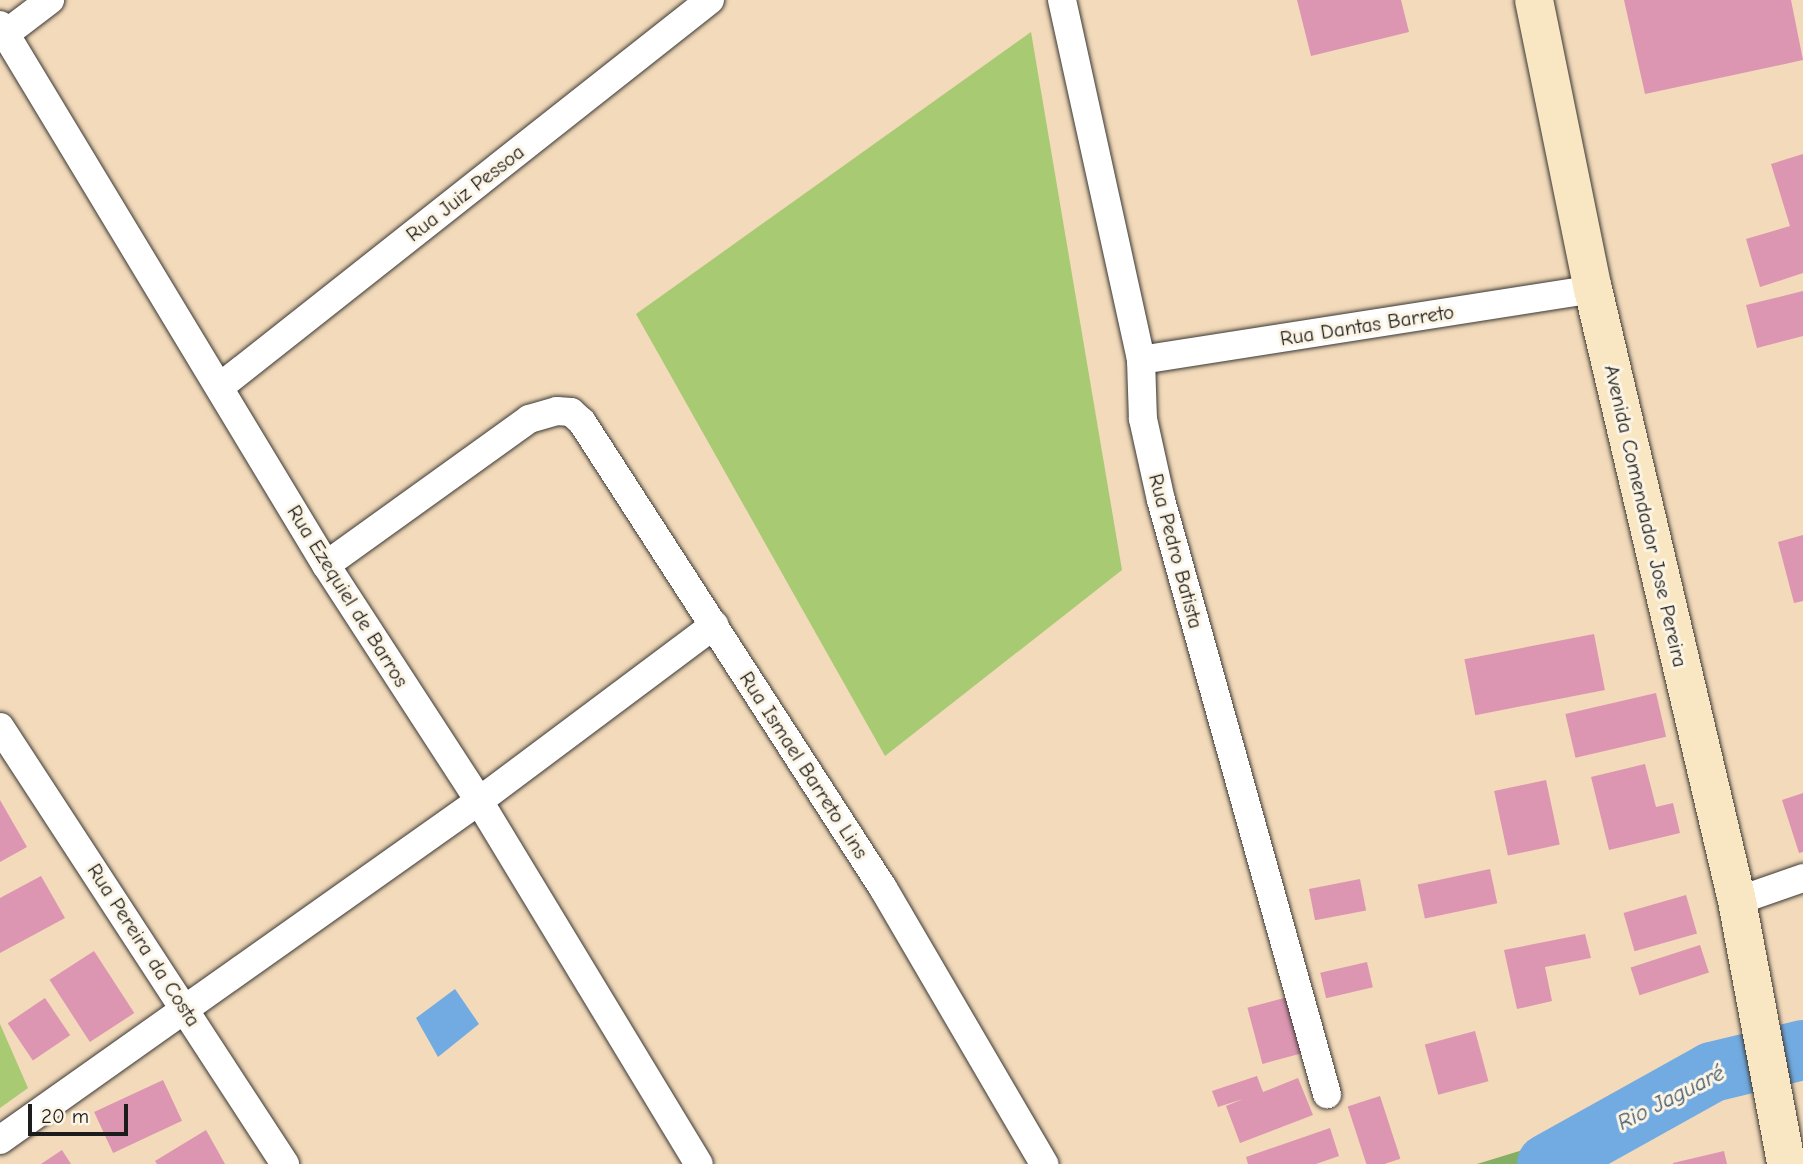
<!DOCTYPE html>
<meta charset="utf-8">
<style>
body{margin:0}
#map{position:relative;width:1803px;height:1164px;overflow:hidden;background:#f2daba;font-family:"Comic Neue",sans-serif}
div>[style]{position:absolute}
.green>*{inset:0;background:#a7ca73}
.forest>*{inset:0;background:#85ae65}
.water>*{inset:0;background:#72abe1}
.river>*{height:60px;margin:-30px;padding:0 30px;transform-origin:30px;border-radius:30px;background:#72abe1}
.building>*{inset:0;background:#dc96b1;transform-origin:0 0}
.roads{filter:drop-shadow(0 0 2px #3c3834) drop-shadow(0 0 2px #3c3834)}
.street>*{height:28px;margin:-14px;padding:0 14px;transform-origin:14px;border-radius:14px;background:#fff}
.secondary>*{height:38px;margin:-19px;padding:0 19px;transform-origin:19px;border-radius:19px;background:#f9e7c3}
span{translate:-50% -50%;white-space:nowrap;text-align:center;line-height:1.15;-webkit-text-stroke:6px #fcf5e5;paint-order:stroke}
.street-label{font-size:21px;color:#1c1c1c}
.water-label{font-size:23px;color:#3e556b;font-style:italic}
.scale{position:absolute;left:28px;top:1104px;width:100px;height:32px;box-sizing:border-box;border:4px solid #1c1c1c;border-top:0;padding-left:9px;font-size:21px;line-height:24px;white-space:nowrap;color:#1c1c1c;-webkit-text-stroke:5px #fcf5e5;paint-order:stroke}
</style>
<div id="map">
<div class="green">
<i style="clip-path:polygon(1031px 32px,1122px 570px,885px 756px,636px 314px)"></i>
<i style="clip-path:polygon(0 1024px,28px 1088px,0 1108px)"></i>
</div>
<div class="forest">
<i style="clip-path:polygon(1536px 1146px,1553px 1164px,1477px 1164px)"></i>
</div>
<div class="water">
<i style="clip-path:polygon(455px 989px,479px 1024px,438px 1057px,416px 1018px)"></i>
</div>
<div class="river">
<i style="left:1547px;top:1164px;width:189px;rotate:-29.1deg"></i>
<i style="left:1712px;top:1072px;width:94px;rotate:-13.6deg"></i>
</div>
<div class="building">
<i style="clip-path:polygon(1297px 0,1401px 0,1409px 32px,1311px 56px)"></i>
<i style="clip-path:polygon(1624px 0,1791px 0,1803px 60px,1645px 94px)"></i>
<i style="clip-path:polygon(1803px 154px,1803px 273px,1760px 287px,1746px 239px,1790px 226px,1771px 164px)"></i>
<i style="clip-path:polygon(1803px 291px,1803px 336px,1757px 348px,1746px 305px)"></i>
<i style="clip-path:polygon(1803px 535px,1803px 601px,1794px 603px,1778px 542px)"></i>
<i style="left:1594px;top:634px;width:57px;height:132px;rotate:79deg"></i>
<i style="left:1656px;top:693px;width:45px;height:93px;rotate:77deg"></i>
<i style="clip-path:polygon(1645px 764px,1656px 807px,1673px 803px,1680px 833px,1609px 850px,1591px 777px)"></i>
<i style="left:1546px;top:780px;width:66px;height:53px;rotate:78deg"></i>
<i style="clip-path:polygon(1803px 793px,1803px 852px,1799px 853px,1782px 800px)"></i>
<i style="clip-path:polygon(0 800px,27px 847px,0 862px)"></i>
<i style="left:1490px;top:869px;width:35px;height:74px;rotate:78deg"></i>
<i style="clip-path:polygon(41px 876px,65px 918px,0 953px,0 898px)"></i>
<i style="left:1360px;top:879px;width:32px;height:52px;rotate:79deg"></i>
<i style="left:1686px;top:895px;width:40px;height:65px;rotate:74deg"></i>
<i style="clip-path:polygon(1585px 934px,1591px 958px,1545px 967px,1552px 1001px,1517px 1009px,1504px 950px)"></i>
<i style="left:1700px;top:945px;width:29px;height:73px;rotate:72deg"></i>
<i style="left:94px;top:951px;width:74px;height:53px;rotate:57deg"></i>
<i style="left:1367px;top:962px;width:26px;height:48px;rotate:77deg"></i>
<i style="left:1288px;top:997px;width:58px;height:42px;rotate:75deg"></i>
<i style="left:45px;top:998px;width:45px;height:45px;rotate:56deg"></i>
<i style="left:1475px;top:1031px;width:52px;height:52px;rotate:75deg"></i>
<i style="clip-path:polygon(1257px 1076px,1263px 1092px,1298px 1078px,1313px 1115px,1240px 1143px,1226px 1106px,1243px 1099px,1218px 1107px,1212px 1091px)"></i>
<i style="left:163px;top:1080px;width:45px;height:76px;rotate:65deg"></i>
<i style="left:1380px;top:1096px;width:66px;height:34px;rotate:72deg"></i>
<i style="clip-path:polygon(1330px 1128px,1339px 1156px,1316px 1164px,1248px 1164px,1246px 1157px)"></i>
<i style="clip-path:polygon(206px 1130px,225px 1164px,157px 1164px,155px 1161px)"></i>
<i style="clip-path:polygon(62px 1150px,71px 1164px,41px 1164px)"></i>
<i style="clip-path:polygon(1724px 1151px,1727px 1164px,1673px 1164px,1673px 1163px)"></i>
</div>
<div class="roads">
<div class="street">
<i style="left:1062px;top:0;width:369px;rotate:77.6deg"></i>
<i style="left:1141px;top:360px;width:59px;rotate:88.1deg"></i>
<i style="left:1143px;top:419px;width:83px;rotate:77.5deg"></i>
<i style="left:1161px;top:500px;width:617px;rotate:74.39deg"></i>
<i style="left:0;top:25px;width:631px;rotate:58.88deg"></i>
<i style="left:326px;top:565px;width:281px;rotate:57deg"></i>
<i style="left:479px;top:801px;width:424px;rotate:58.8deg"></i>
<i style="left:0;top:38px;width:63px;rotate:-37.2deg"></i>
<i style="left:1141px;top:360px;width:458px;rotate:-8.9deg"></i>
<i style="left:221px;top:386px;width:623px;rotate:-38.29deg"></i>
<i style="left:326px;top:565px;width:250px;rotate:-35.7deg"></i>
<i style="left:529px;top:419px;width:29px;rotate:-16deg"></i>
<i style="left:557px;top:411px;width:14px;rotate:4deg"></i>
<i style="left:571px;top:412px;width:15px;rotate:42deg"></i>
<i style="left:582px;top:422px;width:555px;rotate:57.14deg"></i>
<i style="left:883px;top:888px;width:320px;rotate:59.7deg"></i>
<i style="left:0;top:727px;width:522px;rotate:56.89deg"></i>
<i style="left:1737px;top:901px;width:70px;rotate:-19.2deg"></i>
<i style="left:0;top:1140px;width:587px;rotate:-35.29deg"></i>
<i style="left:479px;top:801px;width:294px;rotate:-36.8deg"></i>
</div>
<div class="secondary">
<i style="left:1534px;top:0;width:295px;rotate:78.5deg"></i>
<i style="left:1593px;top:289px;width:629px;rotate:76.76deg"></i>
<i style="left:1737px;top:901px;width:268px;rotate:79.4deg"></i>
</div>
</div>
<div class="street-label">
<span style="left:465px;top:193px;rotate:-38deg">Rua Juiz Pessoa</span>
<span style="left:1367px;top:325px;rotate:-9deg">Rua Dantas Barreto</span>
<span style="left:1646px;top:516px;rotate:77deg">Avenida Comendador Jose Pereira</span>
<span style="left:1176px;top:551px;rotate:75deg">Rua Pedro Batista</span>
<span style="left:348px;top:596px;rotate:58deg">Rua Ezequiel de Barros</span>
<span style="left:804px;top:765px;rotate:57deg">Rua Ismael Barreto Lins</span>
<span style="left:144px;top:945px;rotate:57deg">Rua Pereira da Costa</span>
</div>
<div class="water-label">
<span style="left:1671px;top:1098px;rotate:-27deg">Rio Jaguaré</span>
</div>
<div class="scale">20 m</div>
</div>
